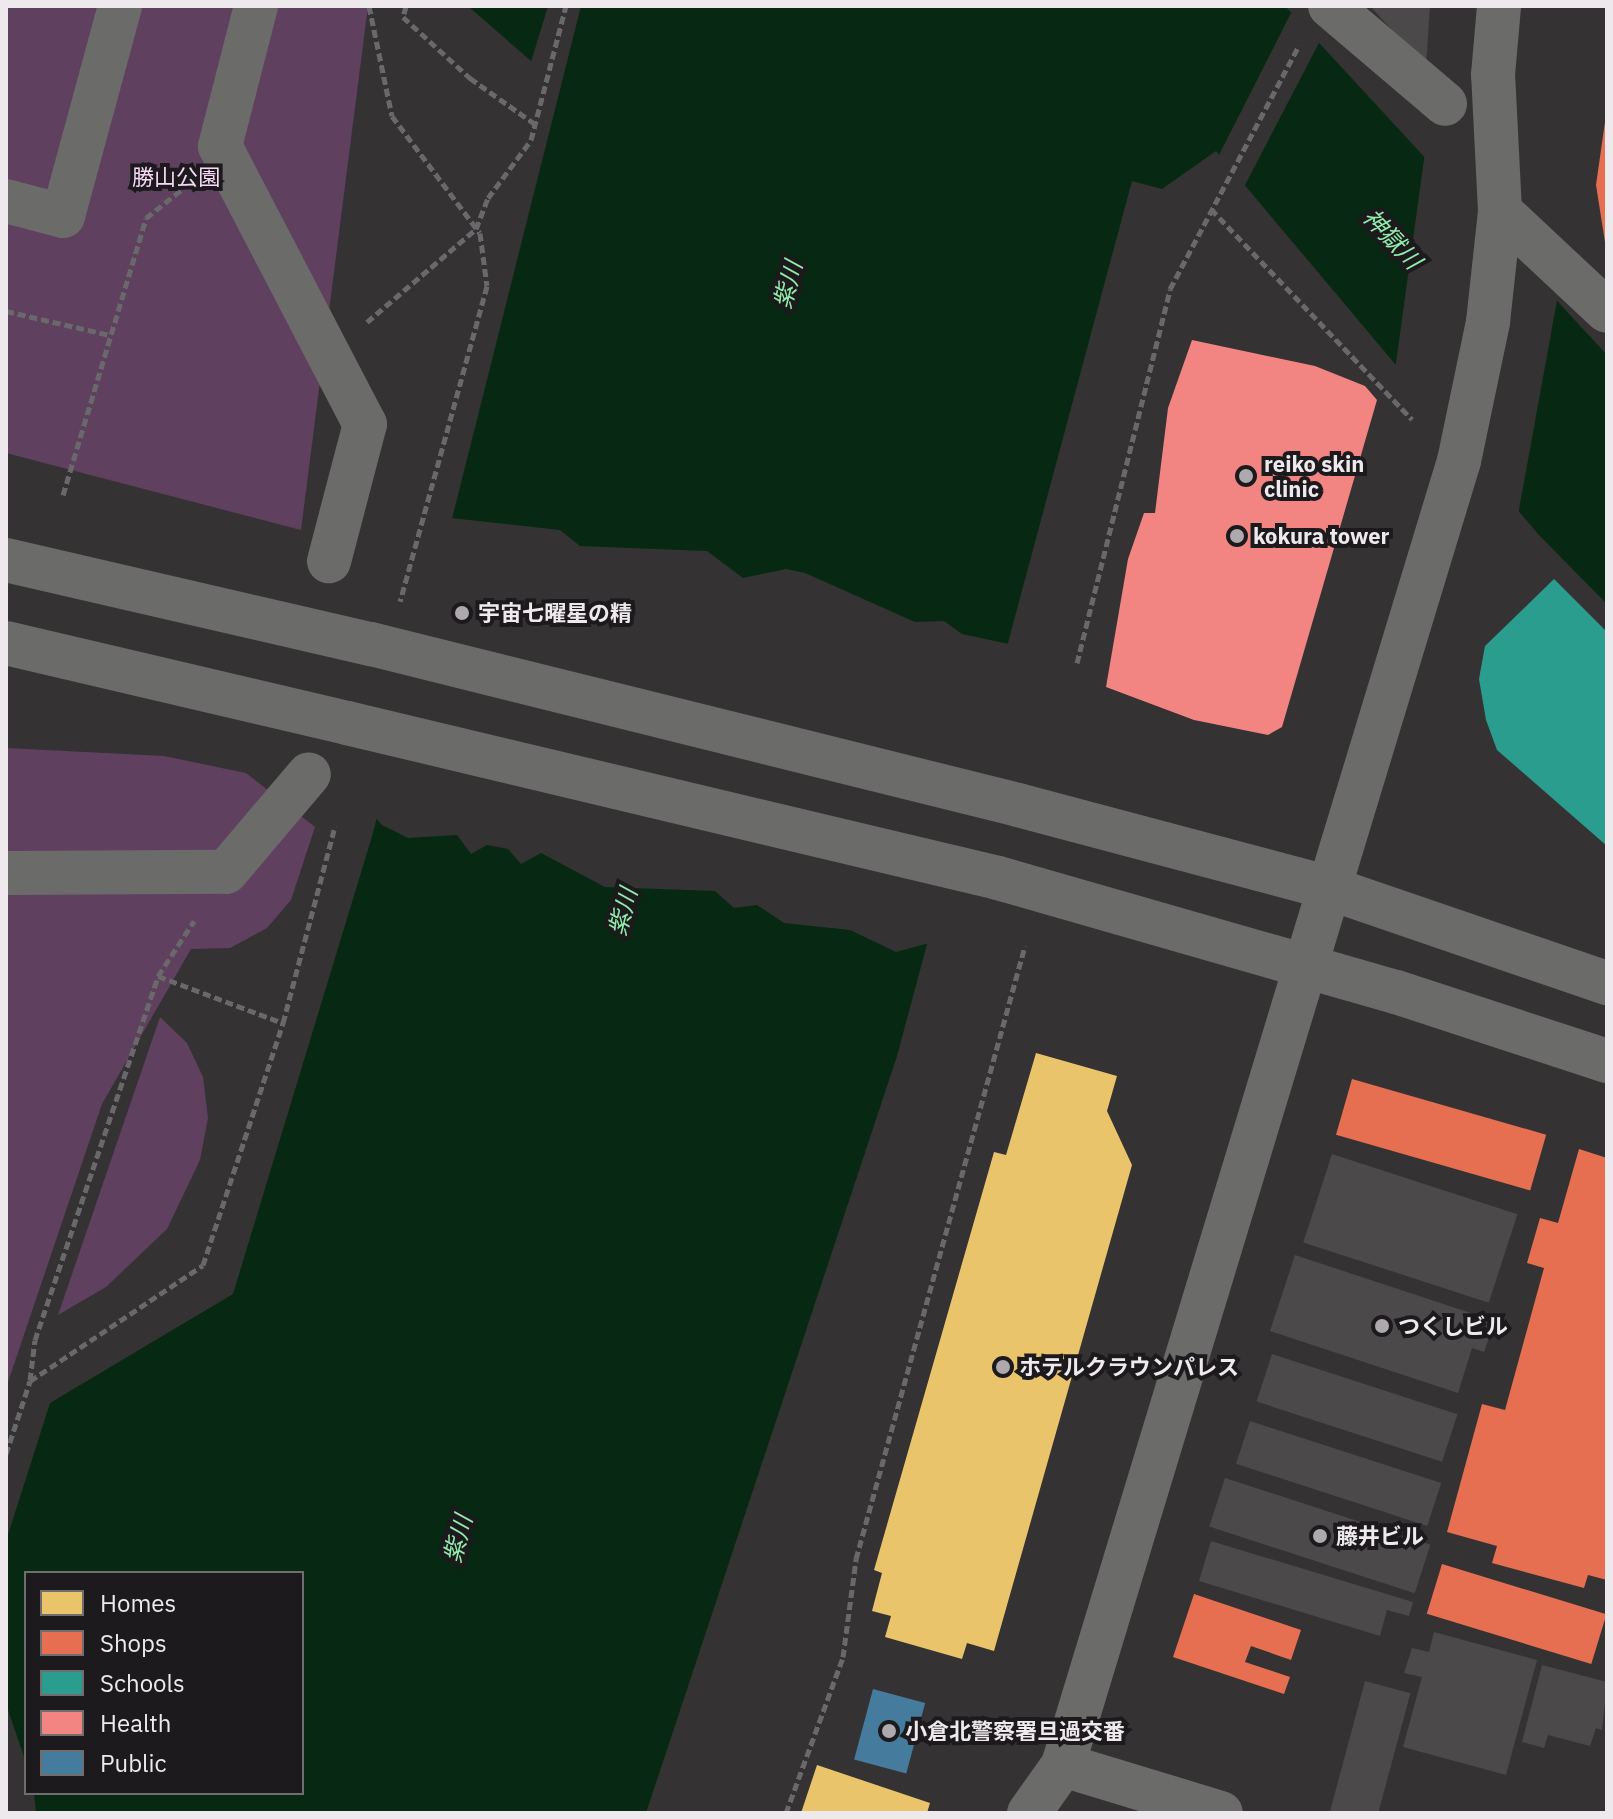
<!DOCTYPE html>
<meta charset="utf-8">
<style>
body{margin:0}
#map{position:relative;width:1613px;height:1819px;overflow:hidden;background:#353234;font-family:"IBM Plex Sans","Noto Sans JP",sans-serif}
div>[style]{position:absolute}
.green>*{inset:0;background:#5f405e}
.water>*{inset:0;background:#072813}
.pier>*{inset:0;background:#353234}
.homes>*{inset:0;background:#e9c46a}
.shops>*{inset:0;background:#e76f51;transform-origin:0 0}
.schools>*{inset:0;background:#2a9d8f}
.health>*{inset:0;background:#f28482}
.public>*{inset:0;background:#457b9d;transform-origin:0 0}
.building>*{inset:0;background:#4c494a;transform-origin:0 0}
.path>*{height:5px;margin-top:-2.5px;transform-origin:0;background:repeating-linear-gradient(90deg,#69686a 0 8px,transparent 0 12px)}
.minor>*{height:44px;margin:-22px;padding:0 22px;transform-origin:22px;border-radius:22px;background:#6b6b6a}
.minor-bridge>*{height:44px;margin:-22px;padding:0 22px;transform-origin:22px;border-radius:22px;background:#6b6b6a}
.dots>*{width:22px;height:22px;translate:-50% -50%;box-sizing:border-box;border:4px solid #1c1a1c;border-radius:50%}
span{translate:-50% -50%;white-space:nowrap;text-align:center;line-height:1.15;-webkit-text-stroke:8px #1c1a1c;paint-order:stroke}
.park-label{font-size:22px;color:#f8d9f5}
.poi-label{font-size:22px;color:#ede9ec;font-weight:700}
.left{translate:0 -50%;text-align:left}
.water-label{font-size:24px;color:#90edab;font-style:italic}
.frame{position:absolute;inset:0;border:8px solid #ede9ec;pointer-events:none}
.legend{position:absolute;left:24px;top:1571px;width:280px;height:224px;box-sizing:border-box;background:#1c1a1c;border:2px solid #706d6f;margin:0;padding:10px 14px;list-style:none;font-size:24px;color:#ede9ec}
.legend li{display:flex;align-items:center;gap:16px;height:40px}
.legend b{width:40px;border:2px solid #706d6f}
</style>
<div id="map">
<div class="green">
<i style="clip-path:polygon(6px 6px,368px 6px,301px 530px,6px 453px)"></i>
<i style="clip-path:polygon(6px 748px,164px 756px,246px 773px,315px 827px,291px 900px,267px 928px,230px 948px,191px 949px,102px 1104px,6px 1388px)"></i>
<i style="clip-path:polygon(160px 1017px,187px 1043px,203px 1077px,208px 1118px,200px 1160px,167px 1229px,106px 1287px,58px 1315px)"></i>
</div>
<div class="water">
<i style="clip-path:polygon(468px 6px,548px 6px,531px 62px,531px 61px)"></i>
<i style="clip-path:polygon(581px 6px,1285px 6px,1607px 355px,1607px 604px,1538px 534px,1216px 151px,1162px 189px,1132px 181px,897px 1056px,646px 1813px,36px 1813px,34px 1793px,302px 1793px,302px 1573px,26px 1573px,26px 1763px,6px 1704px,6px 1541px,50px 1403px,233px 1294px,373px 833px)"></i>
</div>
<div class="pier">
<i style="clip-path:polygon(1293px 9px,1321px 39px,1243px 189px,1217px 159px)"></i>
<i style="clip-path:polygon(1425px 152px,1558px 295px,1518px 515px,1395px 370px)"></i>
<i style="clip-path:polygon(451px 518px,560px 530px,580px 546px,707px 551px,743px 578px,786px 569px,805px 573px,915px 622px,944px 621px,962px 634px,1014px 645px,933px 942px,896px 952px,850px 930px,784px 923px,757px 905px,734px 908px,715px 891px,605px 887px,541px 853px,521px 864px,508px 849px,487px 845px,471px 854px,457px 835px,408px 838px,382px 825px,374px 816px)"></i>
</div>
<div class="homes">
<i style="clip-path:polygon(1036px 1053px,1117px 1076px,1107px 1111px,1132px 1165px,994px 1651px,967px 1643px,962px 1659px,885px 1637px,891px 1616px,872px 1611px,882px 1573px,874px 1570px,994px 1152px,1006px 1155px)"></i>
<i style="clip-path:polygon(817px 1765px,930px 1803px,927px 1813px,801px 1813px)"></i>
</div>
<div class="shops">
<i style="clip-path:polygon(1605px 122px,1607px 122px,1605px 242px,1596px 185px)"></i>
<i style="left:1352px;top:1079px;width:202px;height:58px;rotate:16deg"></i>
<i style="clip-path:polygon(1579px 1149px,1607px 1158px,1607px 1580px,1588px 1575px,1584px 1588px,1492px 1563px,1497px 1546px,1447px 1532px,1482px 1404px,1505px 1410px,1544px 1268px,1527px 1263px,1540px 1218px,1558px 1223px)"></i>
<i style="left:1442px;top:1564px;width:172px;height:52px;rotate:17deg"></i>
<i style="clip-path:polygon(1194px 1594px,1301px 1630px,1291px 1660px,1251px 1646px,1245px 1662px,1290px 1677px,1284px 1694px,1173px 1657px)"></i>
</div>
<div class="schools">
<i style="clip-path:polygon(1554px 579px,1607px 632px,1607px 846px,1497px 750px,1486px 720px,1479px 679px,1485px 646px)"></i>
</div>
<div class="health">
<i style="clip-path:polygon(1192px 340px,1315px 366px,1365px 386px,1377px 400px,1282px 727px,1268px 735px,1194px 720px,1106px 687px,1128px 559px,1144px 513px,1155px 513px,1168px 408px)"></i>
</div>
<div class="public">
<i style="left:873px;top:1689px;width:54px;height:73px;rotate:15deg"></i>
</div>
<div class="building">
<i style="clip-path:polygon(1370px 6px,1430px 6px,1426px 67px)"></i>
<i style="left:1332px;top:1154px;width:195px;height:93px;rotate:18deg"></i>
<i style="clip-path:polygon(1295px 1255px,1495px 1321px,1484px 1352px,1472px 1348px,1458px 1393px,1270px 1331px)"></i>
<i style="left:1272px;top:1354px;width:195px;height:50px;rotate:18deg"></i>
<i style="left:1250px;top:1421px;width:201px;height:45px;rotate:18deg"></i>
<i style="left:1225px;top:1478px;width:216px;height:51px;rotate:18deg"></i>
<i style="clip-path:polygon(1211px 1541px,1413px 1602px,1409px 1616px,1387px 1610px,1380px 1636px,1199px 1581px)"></i>
<i style="clip-path:polygon(1434px 1632px,1537px 1660px,1506px 1775px,1403px 1747px,1422px 1677px,1404px 1673px,1412px 1648px,1429px 1652px)"></i>
<i style="clip-path:polygon(1542px 1665px,1607px 1682px,1602px 1730px,1596px 1728px,1590px 1746px,1548px 1735px,1544px 1748px,1522px 1742px)"></i>
<i style="left:1365px;top:1681px;width:47px;height:137px;rotate:15deg"></i>
</div>
<div class="path">
<i style="left:369px;top:6px;width:112px;rotate:78.2deg"></i>
<i style="left:392px;top:116px;width:146px;rotate:53.1deg"></i>
<i style="left:480px;top:233px;width:53px;rotate:82.5deg"></i>
<i style="left:487px;top:286px;width:327px;rotate:105.4deg"></i>
<i style="left:406px;top:6px;width:11px;rotate:105deg"></i>
<i style="left:403px;top:17px;width:91px;rotate:42.3deg"></i>
<i style="left:470px;top:78px;width:80px;rotate:35.3deg"></i>
<i style="left:1211px;top:209px;width:291px;rotate:46.3deg"></i>
<i style="left:6px;top:311px;width:107px;rotate:13deg"></i>
<i style="left:367px;top:322px;width:143px;rotate:-40.5deg"></i>
<i style="left:476px;top:229px;width:33px;rotate:-69deg"></i>
<i style="left:488px;top:198px;width:72px;rotate:-53.4deg"></i>
<i style="left:531px;top:140px;width:138px;rotate:-75.4deg"></i>
<i style="left:63px;top:495px;width:289px;rotate:-73.3deg"></i>
<i style="left:146px;top:218px;width:50px;rotate:-38.5deg"></i>
<i style="left:1077px;top:663px;width:385px;rotate:-76deg"></i>
<i style="left:1170px;top:289px;width:276px;rotate:-62.1deg"></i>
<i style="left:158px;top:976px;width:134px;rotate:20.6deg"></i>
<i style="left:30px;top:1380px;width:40px;rotate:-82.9deg"></i>
<i style="left:35px;top:1340px;width:384px;rotate:-71.3deg"></i>
<i style="left:158px;top:976px;width:66px;rotate:-56.8deg"></i>
<i style="left:6px;top:1454px;width:77px;rotate:-71.8deg"></i>
<i style="left:30px;top:1381px;width:208px;rotate:-33.8deg"></i>
<i style="left:203px;top:1265px;width:255px;rotate:-71.7deg"></i>
<i style="left:283px;top:1023px;width:204px;rotate:-75.2deg"></i>
<i style="left:786px;top:1813px;width:166px;rotate:-69.9deg"></i>
<i style="left:843px;top:1657px;width:99px;rotate:-82.4deg"></i>
<i style="left:856px;top:1559px;width:636px;rotate:-74.59deg"></i>
</div>
<div class="minor">
<i style="left:256px;top:6px;width:145px;rotate:104.4deg"></i>
<i style="left:220px;top:146px;width:314px;rotate:62.5deg"></i>
<i style="left:365px;top:424px;width:142px;rotate:104.7deg"></i>
<i style="left:1330px;top:6px;width:151px;rotate:40.4deg"></i>
<i style="left:6px;top:201px;width:59px;rotate:14.7deg"></i>
<i style="left:63px;top:216px;width:218px;rotate:-74.8deg"></i>
<i style="left:1500px;top:211px;width:146px;rotate:43.1deg"></i>
<i style="left:6px;top:560px;width:375px;rotate:13deg"></i>
<i style="left:6px;top:643px;width:350px;rotate:13.2deg"></i>
<i style="left:1018px;top:805px;width:322px;rotate:14.9deg"></i>
<i style="left:1329px;top:888px;width:294px;rotate:18.9deg"></i>
<i style="left:6px;top:873px;width:220px;rotate:-0.3deg"></i>
<i style="left:226px;top:872px;width:128px;rotate:-49.7deg"></i>
<i style="left:998px;top:878px;width:414px;rotate:16deg"></i>
<i style="left:1396px;top:992px;width:222px;rotate:18.1deg"></i>
<i style="left:1063px;top:1765px;width:165px;rotate:16.9deg"></i>
<i style="left:1029px;top:1813px;width:59px;rotate:-54.7deg"></i>
<i style="left:1063px;top:1765px;width:1363px;rotate:-73.11deg"></i>
<i style="left:1459px;top:461px;width:142px;rotate:-78.2deg"></i>
<i style="left:1488px;top:322px;width:112px;rotate:-83.8deg"></i>
<i style="left:1500px;top:211px;width:136px;rotate:-92.9deg"></i>
<i style="left:1493px;top:75px;width:69px;rotate:-85deg"></i>
</div>
<div class="minor-bridge">
<i style="left:371px;top:644px;width:667px;rotate:13.97deg"></i>
<i style="left:347px;top:723px;width:669px;rotate:13.39deg"></i>
</div>
<div class="dots">
<i style="left:1246px;top:476px;background:#ada9ac"></i>
<i style="left:1237px;top:536px;background:#ada9ac"></i>
<i style="left:462px;top:613px;background:#ada9ac"></i>
<i style="left:1382px;top:1326px;background:#ada9ac"></i>
<i style="left:1003px;top:1367px;background:#ada9ac"></i>
<i style="left:1320px;top:1536px;background:#ada9ac"></i>
<i style="left:889px;top:1731px;background:#ada9ac"></i>
</div>
<div class="park-label">
<span style="left:176px;top:177px">勝山公園</span>
</div>
<div class="poi-label">
<span class="left" style="left:1264px;top:476px">reiko skin<br>clinic</span>
<span class="left" style="left:1253px;top:536px">kokura tower</span>
<span class="left" style="left:478px;top:613px">宇宙七曜星の精</span>
<span class="left" style="left:1398px;top:1326px">つくしビル</span>
<span class="left" style="left:1019px;top:1367px">ホテルクラウンパレス</span>
<span class="left" style="left:1336px;top:1536px">藤井ビル</span>
<span class="left" style="left:905px;top:1731px">小倉北警察署旦過交番</span>
</div>
<div class="water-label">
<span style="left:1392px;top:239px;rotate:47deg">神獄川</span>
<span style="left:788px;top:285px;rotate:-75deg">紫川</span>
<span style="left:623px;top:912px;rotate:-75deg">紫川</span>
<span style="left:458px;top:1539px;rotate:-75deg">紫川</span>
</div>
<div class="frame"></div>
<ul class="legend">
<li><b style="height:22px;background:#e9c46a"></b>Homes</li>
<li><b style="height:22px;background:#e76f51"></b>Shops</li>
<li><b style="height:22px;background:#2a9d8f"></b>Schools</li>
<li><b style="height:22px;background:#f28482"></b>Health</li>
<li><b style="height:22px;background:#457b9d"></b>Public</li>
</ul>
</div>
